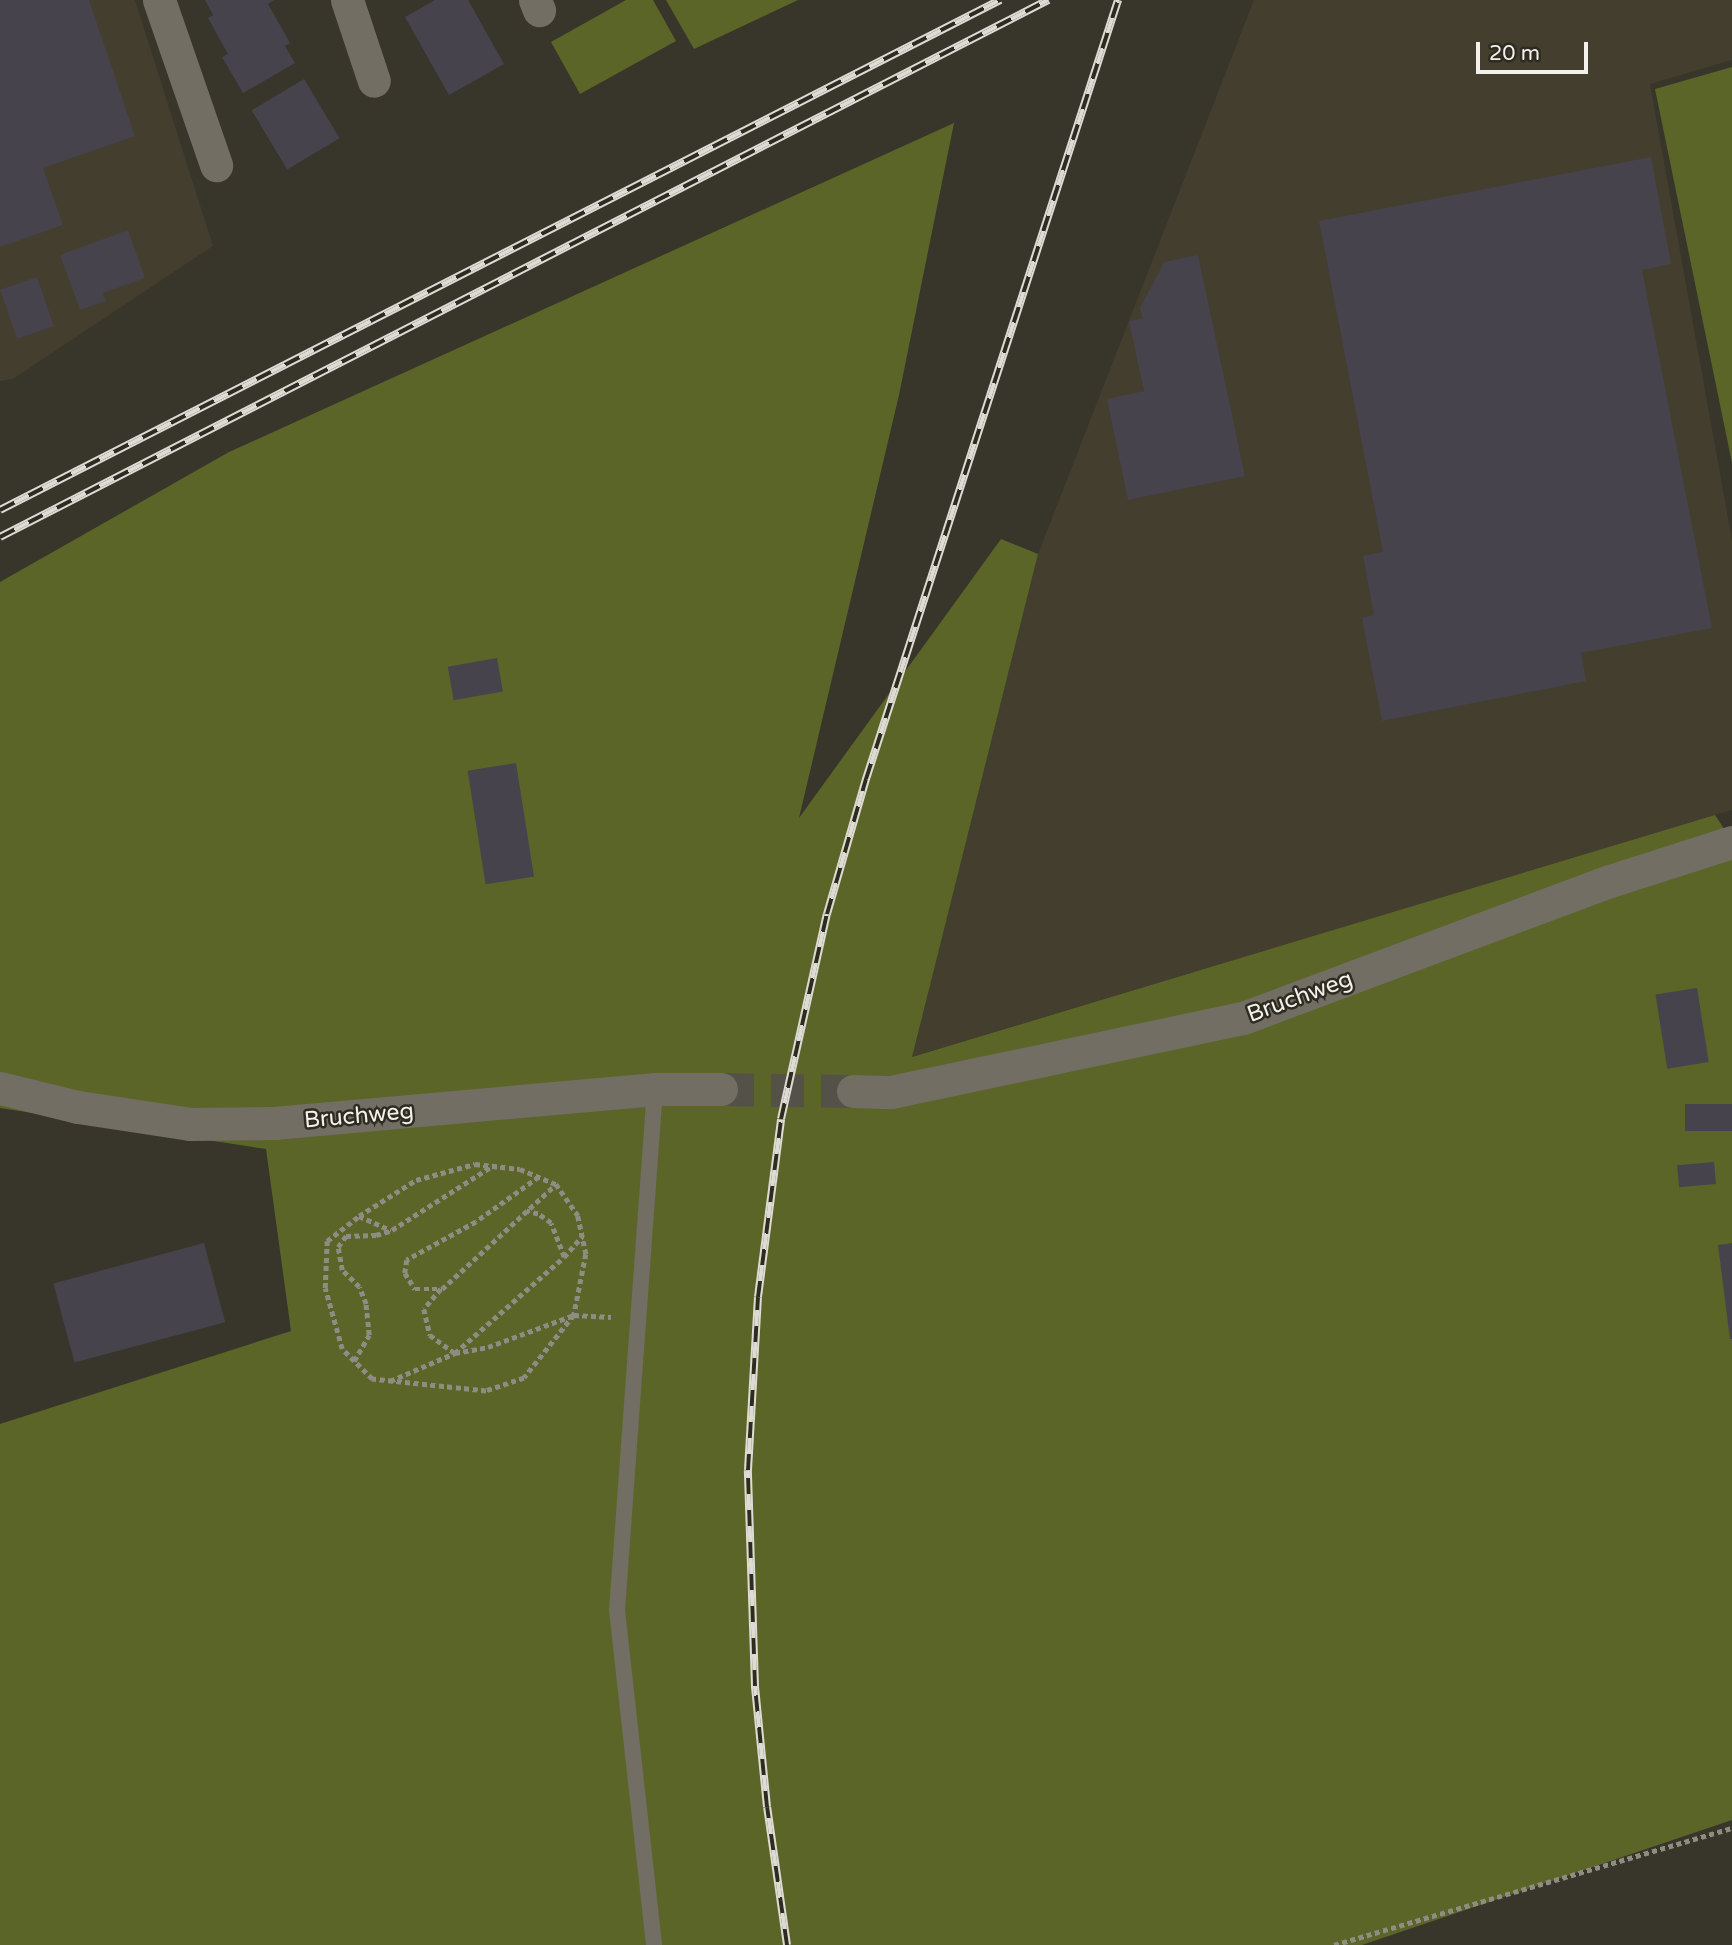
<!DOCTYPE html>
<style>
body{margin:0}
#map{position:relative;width:1732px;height:1945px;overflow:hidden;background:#38352b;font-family:"Varela Round",sans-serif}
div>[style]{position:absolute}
.built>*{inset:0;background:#433e2e}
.green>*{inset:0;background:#5c6528}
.building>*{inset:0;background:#46434d;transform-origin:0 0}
.minor-tunnel>*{height:33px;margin-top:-16.5px;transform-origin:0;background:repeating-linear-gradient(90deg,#545148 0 33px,transparent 0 50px)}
.path>*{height:4.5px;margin-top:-2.25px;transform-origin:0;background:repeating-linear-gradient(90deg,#8f8c84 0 5px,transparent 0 8.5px)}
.service>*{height:16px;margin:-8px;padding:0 8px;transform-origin:8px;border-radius:8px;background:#726e63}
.minor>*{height:33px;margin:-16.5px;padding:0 16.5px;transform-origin:16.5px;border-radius:16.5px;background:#726e63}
.rail>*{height:8px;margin-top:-4px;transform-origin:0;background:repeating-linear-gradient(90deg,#2e2b21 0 16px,#dddbd4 0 32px);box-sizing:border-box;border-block:2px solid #dddbd4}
span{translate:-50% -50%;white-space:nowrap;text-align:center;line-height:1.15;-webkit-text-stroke:5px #2e2b21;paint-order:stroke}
.street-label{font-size:23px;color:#f3f1eb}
.scale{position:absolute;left:1476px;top:42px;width:112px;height:32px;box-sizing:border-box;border:4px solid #f3f1eb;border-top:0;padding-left:9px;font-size:21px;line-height:24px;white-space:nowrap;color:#f3f1eb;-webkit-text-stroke:5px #2e2b21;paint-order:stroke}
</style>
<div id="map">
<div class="built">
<i style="clip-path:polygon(0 0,135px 0,213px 246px,13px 379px,0 381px)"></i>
<i style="clip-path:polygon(1254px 0,1732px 0,1732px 60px,1650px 84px,1732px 540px,1732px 810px,911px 1057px,1038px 554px)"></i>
</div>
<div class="green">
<i style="clip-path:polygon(626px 0,653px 0,676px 41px,580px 94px,551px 42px)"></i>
<i style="clip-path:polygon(666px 0,798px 0,694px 49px)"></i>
<i style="clip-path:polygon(1732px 67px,1732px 463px,1655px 89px)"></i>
<i style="clip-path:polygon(954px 123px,899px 395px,799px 818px,1001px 539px,1038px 554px,912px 1057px,1715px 815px,1732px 841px,1732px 1820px,1362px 1945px,0 1945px,0 1424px,291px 1331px,266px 1149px,0 1108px,0 582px,229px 452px)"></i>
</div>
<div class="building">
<i style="clip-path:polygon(0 0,89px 0,135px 136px,43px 168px,63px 225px,0 247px)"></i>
<i style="clip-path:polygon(205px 0,274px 0,268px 4px,290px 43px,285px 46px,295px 63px,243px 93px,222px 57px,228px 54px,208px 18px,213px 15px)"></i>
<i style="clip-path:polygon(435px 0,468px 0,504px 64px,449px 95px,405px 17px)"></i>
<i style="left:304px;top:79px;width:69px;height:61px;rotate:59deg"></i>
<i style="clip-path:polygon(1651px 157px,1671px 264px,1642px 270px,1712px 628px,1581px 653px,1586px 681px,1382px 721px,1362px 618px,1374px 615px,1363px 556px,1383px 552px,1319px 221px)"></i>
<i style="clip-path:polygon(128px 230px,145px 278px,103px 293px,106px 301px,80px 310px,60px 255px)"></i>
<i style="clip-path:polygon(1198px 255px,1245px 476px,1128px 500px,1107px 399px,1144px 391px,1129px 321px,1143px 319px,1140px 308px,1164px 262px)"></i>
<i style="left:37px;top:277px;width:52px;height:39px;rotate:71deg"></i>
<i style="left:497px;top:658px;width:34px;height:50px;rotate:80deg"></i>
<i style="left:516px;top:763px;width:115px;height:49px;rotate:81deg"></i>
<i style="left:1697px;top:988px;width:75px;height:42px;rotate:81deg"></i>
<i style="left:1732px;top:1104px;width:27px;height:47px;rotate:90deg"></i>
<i style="left:1714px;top:1162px;width:22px;height:37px;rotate:85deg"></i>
<i style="left:204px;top:1243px;width:82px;height:156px;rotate:75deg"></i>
<i style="clip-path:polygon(1732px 1243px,1732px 1339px,1730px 1339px,1718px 1245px)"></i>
</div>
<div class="minor-tunnel">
<i style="left:721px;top:1089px;width:132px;rotate:0.9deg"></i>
</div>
<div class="path">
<i style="left:475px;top:1164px;width:45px;rotate:6.3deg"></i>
<i style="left:520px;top:1169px;width:39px;rotate:23deg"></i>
<i style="left:556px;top:1184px;width:39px;rotate:55deg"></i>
<i style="left:578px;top:1216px;width:39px;rotate:78deg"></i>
<i style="left:586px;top:1254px;width:62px;rotate:101.1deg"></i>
<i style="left:574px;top:1315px;width:80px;rotate:128.4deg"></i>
<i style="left:524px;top:1378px;width:40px;rotate:161.1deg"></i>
<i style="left:486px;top:1391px;width:115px;rotate:-174deg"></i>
<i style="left:372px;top:1379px;width:42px;rotate:-135deg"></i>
<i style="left:342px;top:1349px;width:63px;rotate:-105.6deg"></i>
<i style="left:325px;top:1288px;width:47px;rotate:-87.6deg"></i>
<i style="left:327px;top:1241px;width:41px;rotate:-38deg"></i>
<i style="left:359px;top:1216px;width:67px;rotate:-32.3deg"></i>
<i style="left:416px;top:1180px;width:61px;rotate:-15.2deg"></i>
<i style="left:539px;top:1177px;width:77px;rotate:144.5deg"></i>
<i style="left:476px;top:1222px;width:79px;rotate:151.2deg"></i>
<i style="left:407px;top:1260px;width:13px;rotate:99deg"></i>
<i style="left:405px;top:1273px;width:19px;rotate:58deg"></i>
<i style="left:415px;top:1289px;width:27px"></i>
<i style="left:442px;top:1289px;width:155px;rotate:-42.6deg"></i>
<i style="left:359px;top:1216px;width:35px;rotate:24deg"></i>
<i style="left:564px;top:1257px;width:28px;rotate:-49deg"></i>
<i style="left:441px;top:1289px;width:26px;rotate:130deg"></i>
<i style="left:424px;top:1309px;width:27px;rotate:77deg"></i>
<i style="left:430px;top:1335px;width:31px;rotate:36deg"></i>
<i style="left:455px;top:1353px;width:145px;rotate:-41.4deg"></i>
<i style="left:564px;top:1257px;width:36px;rotate:-111deg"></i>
<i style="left:551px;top:1223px;width:16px;rotate:-145deg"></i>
<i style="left:538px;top:1214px;width:12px;rotate:-166deg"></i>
<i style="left:354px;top:1361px;width:30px;rotate:-60deg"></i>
<i style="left:369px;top:1335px;width:31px;rotate:-96deg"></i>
<i style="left:366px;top:1304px;width:18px;rotate:-112deg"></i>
<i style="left:359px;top:1287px;width:24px;rotate:-135deg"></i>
<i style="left:342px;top:1270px;width:23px;rotate:-100deg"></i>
<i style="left:338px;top:1247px;width:14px;rotate:-54deg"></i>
<i style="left:346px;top:1236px;width:30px;rotate:-2deg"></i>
<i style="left:376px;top:1235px;width:17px;rotate:-17deg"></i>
<i style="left:392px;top:1230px;width:119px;rotate:-32.6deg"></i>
<i style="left:390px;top:1381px;width:71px;rotate:-23.3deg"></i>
<i style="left:455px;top:1353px;width:34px;rotate:-10deg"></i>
<i style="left:488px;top:1347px;width:92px;rotate:-20.4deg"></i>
<i style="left:574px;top:1315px;width:37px;rotate:3deg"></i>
<i style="left:1334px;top:1945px;width:415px;rotate:-16.4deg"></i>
</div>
<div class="service">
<i style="left:654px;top:1945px;width:337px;rotate:-96.3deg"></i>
<i style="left:617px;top:1610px;width:522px;rotate:-85.83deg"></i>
</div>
<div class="minor">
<i style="left:159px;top:0;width:175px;rotate:70.9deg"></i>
<i style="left:347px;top:0;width:85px;rotate:71.6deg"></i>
<i style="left:535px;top:0;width:11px;rotate:68deg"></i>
<i style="left:0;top:1088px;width:80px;rotate:13.7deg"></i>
<i style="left:78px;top:1107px;width:113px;rotate:8.6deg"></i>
<i style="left:190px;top:1124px;width:84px;rotate:-0.7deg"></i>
<i style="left:274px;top:1123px;width:383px;rotate:-5.1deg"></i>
<i style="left:655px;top:1089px;width:66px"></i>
<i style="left:853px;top:1091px;width:38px;rotate:2deg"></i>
<i style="left:891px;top:1092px;width:360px;rotate:-11.9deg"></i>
<i style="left:1243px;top:1018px;width:392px;rotate:-20.5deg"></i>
<i style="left:1610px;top:881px;width:128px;rotate:-17.7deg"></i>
</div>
<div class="rail">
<i style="left:0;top:510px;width:1123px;rotate:-27.02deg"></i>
<i style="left:0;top:537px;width:1178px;rotate:-27.13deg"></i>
<i style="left:787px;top:1945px;width:139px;rotate:-98.2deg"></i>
<i style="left:767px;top:1807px;width:122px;rotate:-95.7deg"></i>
<i style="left:755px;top:1686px;width:216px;rotate:-91.9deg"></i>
<i style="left:748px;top:1470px;width:173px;rotate:-86.7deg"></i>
<i style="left:758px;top:1297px;width:179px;rotate:-82.6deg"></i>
<i style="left:781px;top:1119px;width:210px;rotate:-77.4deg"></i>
<i style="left:827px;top:914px;width:141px;rotate:-73.9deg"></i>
<i style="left:866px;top:779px;width:819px;rotate:-72.07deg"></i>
</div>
<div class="street-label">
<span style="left:1300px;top:997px;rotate:-20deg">Bruchweg</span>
<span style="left:359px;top:1116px;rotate:-5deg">Bruchweg</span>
</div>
<div class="scale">20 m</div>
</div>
